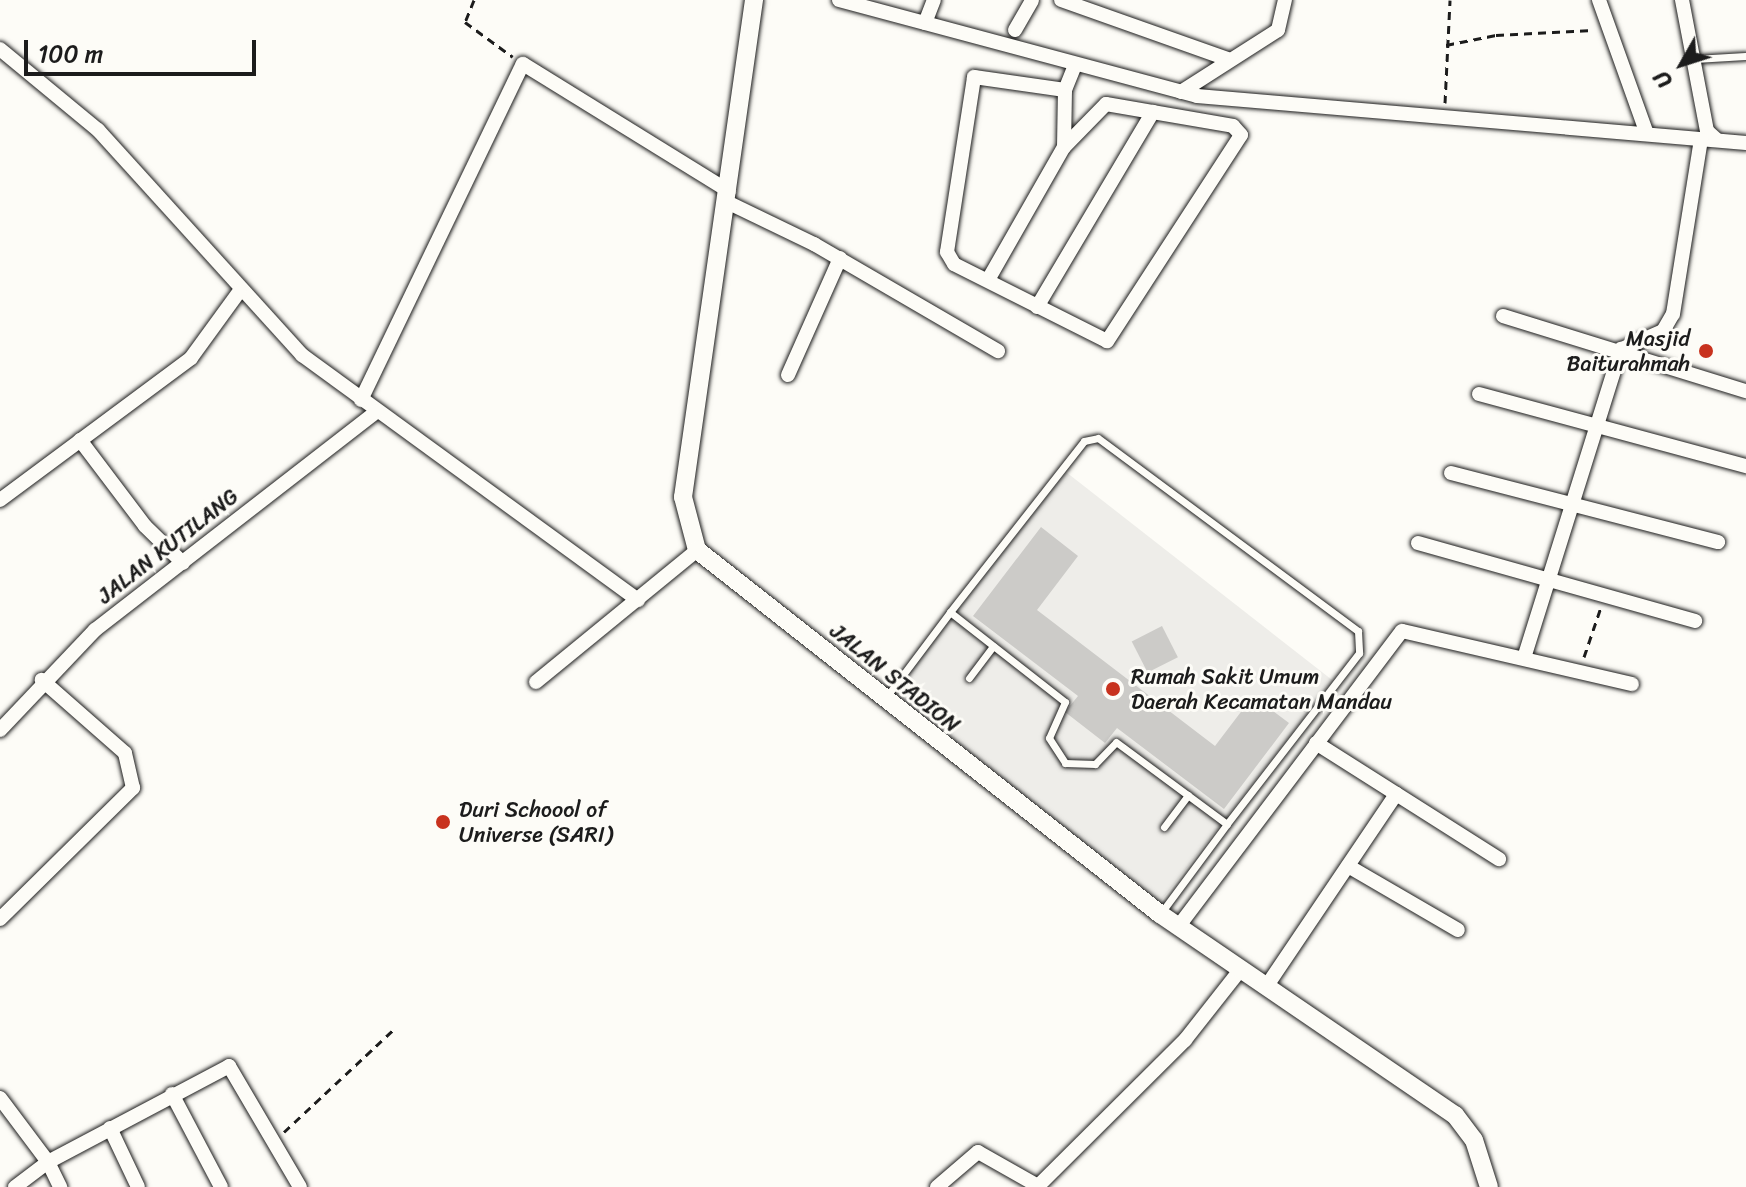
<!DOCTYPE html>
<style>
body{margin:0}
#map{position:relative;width:1746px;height:1187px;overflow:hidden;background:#fdfcf7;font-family:Sriracha,sans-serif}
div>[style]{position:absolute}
.built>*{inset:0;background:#eeede9;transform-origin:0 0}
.building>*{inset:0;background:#cccbc8;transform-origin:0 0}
.path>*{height:3px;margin-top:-1.5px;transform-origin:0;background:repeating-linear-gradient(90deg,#1c1c1c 0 8px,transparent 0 14px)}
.roads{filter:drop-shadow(0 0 2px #1c1c1c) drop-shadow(0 0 2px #1c1c1c)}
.service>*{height:7px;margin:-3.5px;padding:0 3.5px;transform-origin:3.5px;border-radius:3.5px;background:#fdfcf7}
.minor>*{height:14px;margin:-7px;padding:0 7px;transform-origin:7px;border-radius:7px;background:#fdfcf7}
.tertiary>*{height:18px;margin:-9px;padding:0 9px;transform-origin:9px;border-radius:9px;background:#fdfcf7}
.dots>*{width:22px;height:22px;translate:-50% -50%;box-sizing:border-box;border:4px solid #fdfcf7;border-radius:50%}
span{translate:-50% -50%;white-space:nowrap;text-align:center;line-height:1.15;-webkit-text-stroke:6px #fdfcf7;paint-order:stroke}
.poi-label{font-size:22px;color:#1c1c1c}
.right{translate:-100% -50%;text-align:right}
.left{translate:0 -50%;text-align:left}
.street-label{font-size:22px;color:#1c1c1c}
.north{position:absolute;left:1642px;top:24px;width:80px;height:80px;-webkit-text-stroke:6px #fdfcf7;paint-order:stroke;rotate:231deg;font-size:22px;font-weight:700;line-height:32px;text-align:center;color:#1c1c1c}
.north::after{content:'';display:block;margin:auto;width:28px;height:36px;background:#1c1c1c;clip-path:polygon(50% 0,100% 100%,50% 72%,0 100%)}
.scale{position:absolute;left:24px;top:40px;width:232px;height:36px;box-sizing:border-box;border:4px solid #1c1c1c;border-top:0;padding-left:10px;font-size:24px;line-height:28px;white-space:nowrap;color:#1c1c1c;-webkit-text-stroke:6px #fdfcf7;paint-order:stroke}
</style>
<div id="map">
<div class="built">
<i style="left:1066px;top:472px;width:339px;height:287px;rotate:38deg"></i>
</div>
<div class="building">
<i style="clip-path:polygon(1041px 527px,1078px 556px,1037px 610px,1215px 746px,1253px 696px,1289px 723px,1224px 809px,1117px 728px,1105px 743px,1065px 712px,1078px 696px,973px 616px)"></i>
<i style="left:1162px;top:626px;width:35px;height:34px;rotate:63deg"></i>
</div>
<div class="path">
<i style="left:474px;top:0;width:24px;rotate:112deg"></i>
<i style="left:465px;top:22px;width:59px;rotate:36.1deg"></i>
<i style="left:1446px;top:45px;width:51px;rotate:-11.3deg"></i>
<i style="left:1496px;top:35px;width:97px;rotate:-3deg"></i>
<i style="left:1445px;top:103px;width:103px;rotate:-87.2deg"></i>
<i style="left:1584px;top:657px;width:53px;rotate:-71.2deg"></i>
<i style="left:284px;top:1132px;width:151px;rotate:-43.1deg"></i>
</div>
<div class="roads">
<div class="service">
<i style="left:1694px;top:59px;width:52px;rotate:-3.3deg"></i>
<i style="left:950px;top:612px;width:217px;rotate:-51.9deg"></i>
<i style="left:1084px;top:441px;width:14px;rotate:-12deg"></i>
<i style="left:1098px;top:438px;width:324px;rotate:36.6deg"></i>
<i style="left:1358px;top:631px;width:22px;rotate:87deg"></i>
<i style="left:1359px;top:653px;width:216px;rotate:127.7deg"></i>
<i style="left:969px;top:678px;width:40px;rotate:-53deg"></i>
<i style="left:887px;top:696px;width:105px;rotate:-53.1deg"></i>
<i style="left:950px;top:612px;width:146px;rotate:38deg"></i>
<i style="left:1065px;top:702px;width:39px;rotate:114deg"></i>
<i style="left:1049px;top:738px;width:30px;rotate:57deg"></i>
<i style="left:1065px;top:763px;width:30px;rotate:2deg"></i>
<i style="left:1095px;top:764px;width:30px;rotate:-46deg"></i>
<i style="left:1116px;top:742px;width:138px;rotate:36.5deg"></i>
<i style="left:1227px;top:824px;width:111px;rotate:126.6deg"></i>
<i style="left:1164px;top:827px;width:40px;rotate:-53deg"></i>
</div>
<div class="minor">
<i style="left:839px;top:0;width:371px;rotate:15deg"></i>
<i style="left:1197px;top:96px;width:551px;rotate:4.89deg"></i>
<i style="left:1061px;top:0;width:177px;rotate:19.5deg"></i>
<i style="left:1599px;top:0;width:142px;rotate:70.3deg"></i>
<i style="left:1682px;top:0;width:133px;rotate:79.2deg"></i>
<i style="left:1707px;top:131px;width:12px;rotate:42deg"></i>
<i style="left:925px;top:23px;width:25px;rotate:-69deg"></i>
<i style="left:1015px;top:30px;width:34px;rotate:-60deg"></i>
<i style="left:0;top:49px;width:127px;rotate:39.6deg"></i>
<i style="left:98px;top:130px;width:304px;rotate:47.8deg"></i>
<i style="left:302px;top:355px;width:416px;rotate:36.1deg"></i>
<i style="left:1181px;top:92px;width:115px;rotate:-32.6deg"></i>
<i style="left:1278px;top:30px;width:31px;rotate:-77deg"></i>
<i style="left:1064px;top:147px;width:60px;rotate:-45.7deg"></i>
<i style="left:1106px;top:104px;width:129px;rotate:9.8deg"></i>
<i style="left:1233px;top:126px;width:12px;rotate:48deg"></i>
<i style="left:1241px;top:135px;width:246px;rotate:123deg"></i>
<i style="left:1107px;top:341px;width:171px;rotate:-153.3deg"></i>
<i style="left:954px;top:264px;width:14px;rotate:-120deg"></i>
<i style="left:947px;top:252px;width:177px;rotate:-81.2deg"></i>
<i style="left:974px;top:77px;width:92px;rotate:8.1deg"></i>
<i style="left:727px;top:202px;width:97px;rotate:25.8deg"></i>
<i style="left:814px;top:244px;width:213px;rotate:30.2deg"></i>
<i style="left:988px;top:280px;width:153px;rotate:-60.3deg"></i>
<i style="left:1064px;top:147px;width:57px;rotate:-89deg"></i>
<i style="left:1065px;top:90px;width:27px;rotate:-68deg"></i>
<i style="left:1037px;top:307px;width:227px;rotate:-59.3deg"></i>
<i style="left:1503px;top:316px;width:254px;rotate:17.2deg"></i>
<i style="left:1622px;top:349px;width:45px;rotate:-23.7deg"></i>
<i style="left:1663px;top:331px;width:20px;rotate:-60deg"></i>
<i style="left:1673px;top:314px;width:176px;rotate:-80.9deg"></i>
<i style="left:788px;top:375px;width:128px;rotate:-66deg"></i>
<i style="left:1479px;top:394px;width:277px;rotate:15.1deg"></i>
<i style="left:361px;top:400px;width:373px;rotate:-64.3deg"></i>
<i style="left:523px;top:64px;width:242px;rotate:31.7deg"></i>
<i style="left:80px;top:440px;width:108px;rotate:52.9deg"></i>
<i style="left:145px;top:526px;width:53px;rotate:44.2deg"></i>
<i style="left:1451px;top:473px;width:276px;rotate:14.5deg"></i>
<i style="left:0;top:500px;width:238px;rotate:-36.6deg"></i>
<i style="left:191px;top:358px;width:82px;rotate:-54deg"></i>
<i style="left:1418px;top:543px;width:288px;rotate:15.7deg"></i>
<i style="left:1524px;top:658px;width:324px;rotate:-72.6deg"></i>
<i style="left:536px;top:682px;width:208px;rotate:-39.3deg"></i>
<i style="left:0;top:730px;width:138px;rotate:-46.5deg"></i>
<i style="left:95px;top:630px;width:356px;rotate:-37.8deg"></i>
<i style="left:1316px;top:743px;width:217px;rotate:32.4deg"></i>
<i style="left:1348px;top:866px;width:127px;rotate:30.2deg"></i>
<i style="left:0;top:919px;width:187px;rotate:-44.6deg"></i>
<i style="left:133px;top:788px;width:36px;rotate:-103deg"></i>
<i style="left:125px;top:753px;width:111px;rotate:-138.7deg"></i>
<i style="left:1178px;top:927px;width:371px;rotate:-52.9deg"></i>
<i style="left:1402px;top:631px;width:236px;rotate:13deg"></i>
<i style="left:1266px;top:987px;width:233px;rotate:-56deg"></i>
<i style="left:172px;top:1094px;width:105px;rotate:62.2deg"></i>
<i style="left:0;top:1098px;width:80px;rotate:53.1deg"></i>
<i style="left:48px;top:1162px;width:205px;rotate:-27.9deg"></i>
<i style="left:229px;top:1066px;width:140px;rotate:59.6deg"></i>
<i style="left:110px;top:1128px;width:65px;rotate:64.6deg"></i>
<i style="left:15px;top:1187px;width:41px;rotate:-37.1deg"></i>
<i style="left:48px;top:1162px;width:28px;rotate:64deg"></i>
<i style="left:937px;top:1187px;width:54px;rotate:-40.5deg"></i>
<i style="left:978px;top:1152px;width:69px;rotate:29.5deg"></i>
<i style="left:1037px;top:1187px;width:209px;rotate:-44.8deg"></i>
<i style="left:1185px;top:1040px;width:89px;rotate:-51.8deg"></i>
</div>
<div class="tertiary">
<i style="left:754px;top:0;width:502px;rotate:98.13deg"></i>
<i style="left:683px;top:497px;width:55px;rotate:75.2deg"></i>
<i style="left:697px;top:550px;width:589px;rotate:38.17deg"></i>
<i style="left:1160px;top:914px;width:357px;rotate:34.3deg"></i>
<i style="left:1455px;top:1115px;width:31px;rotate:53deg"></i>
<i style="left:1474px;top:1140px;width:49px;rotate:72.3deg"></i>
</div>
</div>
<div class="dots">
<i style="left:1706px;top:351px;background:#c8321e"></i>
<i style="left:1113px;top:689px;background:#c8321e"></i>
<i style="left:443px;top:822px;background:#c8321e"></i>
</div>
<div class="poi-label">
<span class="right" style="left:1690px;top:351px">Masjid<br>Baiturahmah</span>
<span class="left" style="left:1131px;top:689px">Rumah Sakit Umum<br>Daerah Kecamatan Mandau</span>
<span class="left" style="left:459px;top:822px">Duri Schoool of<br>Universe (SARI)</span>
</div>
<div class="street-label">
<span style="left:168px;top:546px;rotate:-38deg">JALAN KUTILANG</span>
<span style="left:895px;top:678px;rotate:39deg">JALAN STADION</span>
</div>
<div class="north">U</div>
<div class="scale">100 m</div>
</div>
